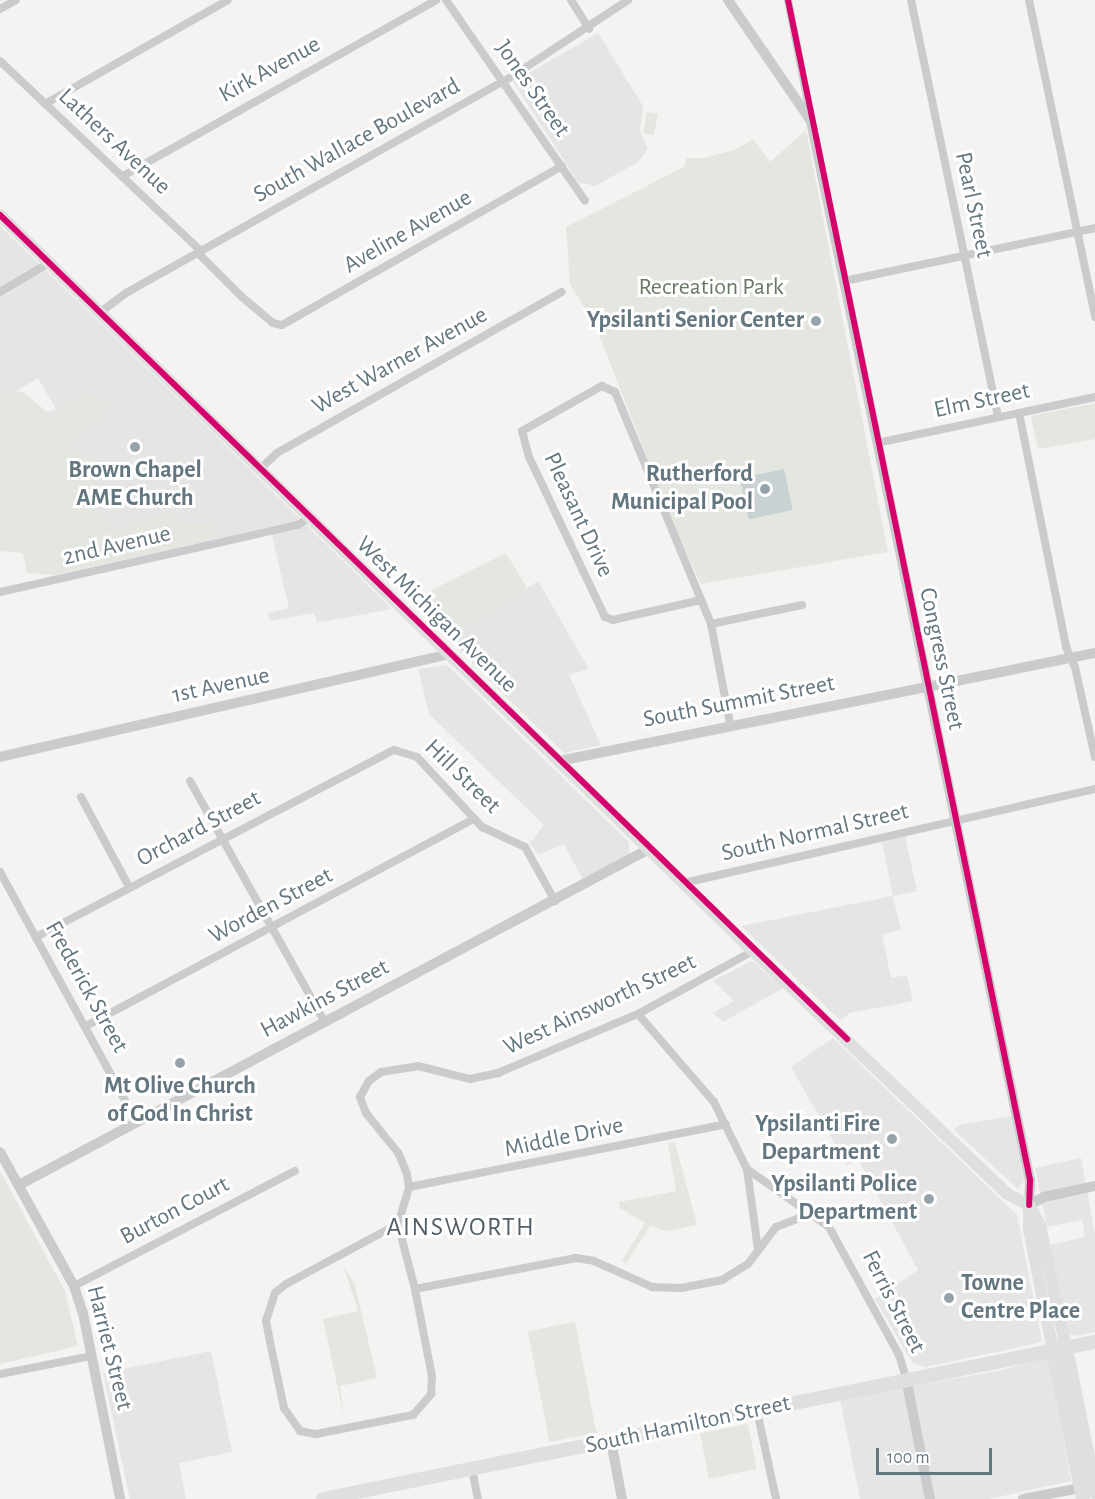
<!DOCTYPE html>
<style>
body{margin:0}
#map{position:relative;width:1095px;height:1499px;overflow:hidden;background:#f4f3f2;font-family:"Alegreya Sans",sans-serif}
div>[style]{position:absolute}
.built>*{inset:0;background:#e4e5e4}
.green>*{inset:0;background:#e4e6e0;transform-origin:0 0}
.water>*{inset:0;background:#c9d2d3;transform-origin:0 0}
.minor>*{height:8px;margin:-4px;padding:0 4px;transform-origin:4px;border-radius:4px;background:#cacbcc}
.tertiary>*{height:10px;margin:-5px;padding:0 5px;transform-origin:5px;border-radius:5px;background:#cacbcc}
.secondary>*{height:12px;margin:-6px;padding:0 6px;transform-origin:6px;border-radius:6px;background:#dedfdf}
.primary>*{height:14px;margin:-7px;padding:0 7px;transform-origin:7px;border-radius:7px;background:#dedfdf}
.cycleway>*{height:6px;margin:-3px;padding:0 3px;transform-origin:3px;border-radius:3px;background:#d6006c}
.dots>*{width:16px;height:16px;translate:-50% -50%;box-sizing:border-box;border:3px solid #fff;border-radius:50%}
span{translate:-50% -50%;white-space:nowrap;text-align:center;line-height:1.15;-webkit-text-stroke:6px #fff;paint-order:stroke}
.street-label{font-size:24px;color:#647781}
.park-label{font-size:24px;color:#697963}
.poi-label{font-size:24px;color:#647781;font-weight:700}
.right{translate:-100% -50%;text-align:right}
.left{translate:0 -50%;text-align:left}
.neighbourhood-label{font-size:26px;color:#525f67;letter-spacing:1.5px}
.scale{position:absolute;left:876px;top:1448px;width:116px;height:27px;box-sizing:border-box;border:3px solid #647781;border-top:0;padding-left:8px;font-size:18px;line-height:21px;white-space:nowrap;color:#647781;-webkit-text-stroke:4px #fff;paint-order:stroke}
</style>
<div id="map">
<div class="built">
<i style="clip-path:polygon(598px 33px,643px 106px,640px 131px,648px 149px,638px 162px,595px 186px,578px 182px,513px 82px)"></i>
<i style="clip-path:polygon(0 226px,111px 333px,392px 609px,317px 623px,314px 613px,270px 621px,268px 613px,289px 608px,270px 527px,54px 575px,23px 418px,56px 409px,38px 378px,0 401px)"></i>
<i style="clip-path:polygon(538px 581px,589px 669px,569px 675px,601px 745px,564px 753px,448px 640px)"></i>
<i style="clip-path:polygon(447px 665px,629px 842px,629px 855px,583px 880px,564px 844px,538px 855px,530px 843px,544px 825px,429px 714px,418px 669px)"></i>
<i style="clip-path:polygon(905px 836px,917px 891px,893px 896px,901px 930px,882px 934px,891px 978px,907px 975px,913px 1001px,850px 1013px,840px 1020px,741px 926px,893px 896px,882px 842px)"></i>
<i style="clip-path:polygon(752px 961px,783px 988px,723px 1022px,713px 1013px,734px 1001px,713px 981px)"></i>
<i style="clip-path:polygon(833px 1038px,1017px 1215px,1042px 1342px,925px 1367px,912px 1362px,875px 1299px,918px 1270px,858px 1159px,847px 1165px,791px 1067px)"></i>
<i style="clip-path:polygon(1012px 1116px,1025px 1180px,1018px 1189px,954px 1130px,959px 1125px)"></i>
<i style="clip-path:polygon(1081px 1158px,1095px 1234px,1095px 1332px,1074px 1336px,1069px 1334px,1050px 1245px,1085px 1237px,1082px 1220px,1047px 1227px,1035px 1168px)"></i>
<i style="clip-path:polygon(211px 1351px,232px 1452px,179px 1463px,186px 1499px,130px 1499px,103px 1373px)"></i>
<i style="clip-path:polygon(1048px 1356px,1071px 1481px,989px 1499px,860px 1499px,840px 1399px,1003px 1370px)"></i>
</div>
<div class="green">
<i style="left:647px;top:112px;width:11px;height:22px;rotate:10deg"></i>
<i style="clip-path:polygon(806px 130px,888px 552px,701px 584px,673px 524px,596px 327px,570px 284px,566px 227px,684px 167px,686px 158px,704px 158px,734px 150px,753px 139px,770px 162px)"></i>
<i style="clip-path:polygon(0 391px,23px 392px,52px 416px,82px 393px,110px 401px,103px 419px,73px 437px,78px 456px,104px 461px,91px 498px,112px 528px,169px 513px,180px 525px,213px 523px,215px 539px,54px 575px,27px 573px,23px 553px,0 551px)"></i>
<i style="clip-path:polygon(1095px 403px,1095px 439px,1038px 449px,1031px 416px)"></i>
<i style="clip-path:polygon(187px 457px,189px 464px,170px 470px,169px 462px)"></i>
<i style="clip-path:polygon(506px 553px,527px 588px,459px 633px,422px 595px)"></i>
<i style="clip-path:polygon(675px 1142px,697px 1225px,666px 1231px,650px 1226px,626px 1263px,622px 1261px,645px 1223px,620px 1208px,619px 1202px,676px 1191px,668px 1144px)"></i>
<i style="clip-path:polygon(0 1171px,65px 1291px,78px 1346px,0 1364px)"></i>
<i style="clip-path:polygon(343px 1265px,355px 1285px,377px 1378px,340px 1386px,344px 1417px,323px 1319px,358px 1311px)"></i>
<i style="left:575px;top:1322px;width:113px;height:48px;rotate:79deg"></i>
<i style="left:748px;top:1424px;width:46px;height:49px;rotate:79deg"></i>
</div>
<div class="water">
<i style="left:784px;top:469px;width:42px;height:45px;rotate:78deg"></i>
</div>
<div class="minor">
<i style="left:446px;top:0;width:244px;rotate:55.3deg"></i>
<i style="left:571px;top:0;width:34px;rotate:58deg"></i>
<i style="left:788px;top:0;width:120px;rotate:79deg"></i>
<i style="left:911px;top:0;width:426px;rotate:78.2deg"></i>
<i style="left:1029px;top:0;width:324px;rotate:78.2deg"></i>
<i style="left:0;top:9px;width:18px;rotate:-29deg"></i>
<i style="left:0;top:61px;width:277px;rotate:43.4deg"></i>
<i style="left:45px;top:104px;width:210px;rotate:-29.6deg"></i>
<i style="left:123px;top:176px;width:359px;rotate:-29.3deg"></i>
<i style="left:198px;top:253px;width:62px;rotate:45deg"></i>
<i style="left:242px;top:297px;width:40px;rotate:40deg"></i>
<i style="left:273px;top:323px;width:9px;rotate:13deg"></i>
<i style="left:282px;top:325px;width:322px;rotate:-29.6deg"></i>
<i style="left:844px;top:281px;width:257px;rotate:-11.9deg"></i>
<i style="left:0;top:292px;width:59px;rotate:-30.5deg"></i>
<i style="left:102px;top:311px;width:30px;rotate:-37deg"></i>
<i style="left:126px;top:293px;width:441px;rotate:-29.3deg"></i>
<i style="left:511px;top:77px;width:140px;rotate:-33.3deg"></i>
<i style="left:1019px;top:413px;width:239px;rotate:78.6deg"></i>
<i style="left:1066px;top:647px;width:22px;rotate:66deg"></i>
<i style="left:1075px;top:667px;width:92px;rotate:77.5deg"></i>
<i style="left:877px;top:443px;width:223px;rotate:-11.9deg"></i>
<i style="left:261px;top:468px;width:22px;rotate:-43deg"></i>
<i style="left:277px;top:453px;width:327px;rotate:-29.5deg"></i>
<i style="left:0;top:592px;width:305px;rotate:-12.7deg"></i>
<i style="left:298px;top:525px;width:14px;rotate:-34deg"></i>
<i style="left:701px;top:600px;width:90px;rotate:167.2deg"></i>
<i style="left:613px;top:620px;width:9px;rotate:-159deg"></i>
<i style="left:605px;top:617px;width:177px;rotate:-115.4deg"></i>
<i style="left:529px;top:457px;width:27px;rotate:-105deg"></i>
<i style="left:522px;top:431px;width:92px;rotate:-29.4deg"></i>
<i style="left:602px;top:386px;width:14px;rotate:25deg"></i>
<i style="left:615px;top:392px;width:251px;rotate:67.5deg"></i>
<i style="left:711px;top:624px;width:102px;rotate:79.2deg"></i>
<i style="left:711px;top:624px;width:93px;rotate:-11.8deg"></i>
<i style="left:190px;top:781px;width:277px;rotate:60.8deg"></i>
<i style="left:81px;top:797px;width:102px;rotate:61.9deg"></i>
<i style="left:0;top:872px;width:285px;rotate:61.3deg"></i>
<i style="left:684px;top:883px;width:422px;rotate:-12.9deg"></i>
<i style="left:36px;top:937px;width:404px;rotate:-27.6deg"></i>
<i style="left:394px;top:750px;width:24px;rotate:17deg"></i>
<i style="left:417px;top:757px;width:96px;rotate:47.1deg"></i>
<i style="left:482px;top:827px;width:47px;rotate:24.9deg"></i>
<i style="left:525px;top:847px;width:62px;rotate:60.9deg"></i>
<i style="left:638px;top:1014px;width:116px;rotate:49.2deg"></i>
<i style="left:714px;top:1102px;width:75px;rotate:63.8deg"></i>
<i style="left:747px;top:1169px;width:100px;rotate:35.3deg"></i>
<i style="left:829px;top:1227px;width:146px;rotate:61.3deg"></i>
<i style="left:899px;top:1355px;width:24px;rotate:73deg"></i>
<i style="left:86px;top:1026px;width:440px;rotate:-28.1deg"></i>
<i style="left:747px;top:1169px;width:81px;rotate:82.2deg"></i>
<i style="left:409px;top:1187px;width:323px;rotate:-11.2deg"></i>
<i style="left:398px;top:1224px;width:127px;rotate:151.8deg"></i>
<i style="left:286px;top:1284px;width:14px;rotate:141deg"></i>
<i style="left:275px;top:1293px;width:29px;rotate:108deg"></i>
<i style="left:266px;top:1321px;width:16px;rotate:79deg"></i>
<i style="left:269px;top:1337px;width:73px;rotate:78.1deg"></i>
<i style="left:284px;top:1408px;width:28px;rotate:55deg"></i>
<i style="left:300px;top:1431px;width:16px;rotate:11deg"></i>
<i style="left:316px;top:1434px;width:99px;rotate:-11.1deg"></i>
<i style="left:413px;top:1415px;width:28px;rotate:-49deg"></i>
<i style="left:431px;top:1394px;width:18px;rotate:-87deg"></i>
<i style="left:432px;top:1376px;width:89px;rotate:-101.1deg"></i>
<i style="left:415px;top:1289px;width:67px;rotate:-104.7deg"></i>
<i style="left:398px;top:1224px;width:39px;rotate:-73deg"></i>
<i style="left:409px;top:1187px;width:13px;rotate:-99deg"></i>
<i style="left:407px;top:1174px;width:22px;rotate:-112deg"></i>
<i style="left:399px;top:1154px;width:53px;rotate:-128.8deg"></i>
<i style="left:366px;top:1113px;width:17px;rotate:-111deg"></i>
<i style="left:360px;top:1097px;width:18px;rotate:-61deg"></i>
<i style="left:369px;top:1081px;width:15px;rotate:-37deg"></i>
<i style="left:381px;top:1072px;width:37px;rotate:-9deg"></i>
<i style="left:418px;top:1066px;width:54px;rotate:14deg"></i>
<i style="left:470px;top:1079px;width:29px;rotate:-12deg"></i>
<i style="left:498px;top:1073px;width:152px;rotate:-22.9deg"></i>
<i style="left:638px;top:1014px;width:131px;rotate:-28.7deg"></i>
<i style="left:74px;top:1286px;width:249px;rotate:-27.5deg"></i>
<i style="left:415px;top:1289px;width:164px;rotate:-10.9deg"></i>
<i style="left:576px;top:1258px;width:18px;rotate:9deg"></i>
<i style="left:594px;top:1261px;width:64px;rotate:24.1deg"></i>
<i style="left:652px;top:1287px;width:29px;rotate:2deg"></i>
<i style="left:681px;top:1288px;width:42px;rotate:-11deg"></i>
<i style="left:722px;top:1280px;width:31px;rotate:-32deg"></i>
<i style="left:748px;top:1264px;width:46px;rotate:-52.9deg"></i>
<i style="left:776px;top:1227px;width:39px;rotate:-21deg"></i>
<i style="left:0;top:1374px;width:94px;rotate:-11.1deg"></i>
<i style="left:757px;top:1411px;width:90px;rotate:77.8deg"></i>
<i style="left:472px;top:1469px;width:31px;rotate:79deg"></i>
</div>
<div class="tertiary">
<i style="left:728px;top:0;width:147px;rotate:55.6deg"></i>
<i style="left:811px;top:121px;width:1081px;rotate:78.32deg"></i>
<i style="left:1030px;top:1180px;width:25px;rotate:92deg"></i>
<i style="left:0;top:757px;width:462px;rotate:-12.9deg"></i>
<i style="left:559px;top:761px;width:547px;rotate:-11.39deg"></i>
<i style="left:0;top:1152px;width:153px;rotate:61.1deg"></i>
<i style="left:74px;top:1286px;width:28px;rotate:72deg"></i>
<i style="left:83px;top:1313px;width:190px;rotate:78.7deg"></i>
<i style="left:19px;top:1185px;width:714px;rotate:-28.07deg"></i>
<i style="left:1029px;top:1205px;width:17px;rotate:-28deg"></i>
<i style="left:1044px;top:1197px;width:52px;rotate:-12.2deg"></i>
<i style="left:906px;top:1378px;width:123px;rotate:78.8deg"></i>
<i style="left:611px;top:1441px;width:59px;rotate:79.3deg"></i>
<i style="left:1023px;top:1499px;width:64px;rotate:-10.8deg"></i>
</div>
<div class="secondary">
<i style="left:0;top:215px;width:1053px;rotate:44.35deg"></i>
<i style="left:753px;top:951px;width:352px;rotate:43.7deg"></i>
<i style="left:1007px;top:1194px;width:25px;rotate:27deg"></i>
<i style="left:1029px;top:1205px;width:23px;rotate:61deg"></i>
<i style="left:1040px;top:1225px;width:126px;rotate:78.1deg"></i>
<i style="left:1029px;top:1206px;width:23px;rotate:90deg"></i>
<i style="left:1029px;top:1229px;width:123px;rotate:78.8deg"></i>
</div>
<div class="primary">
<i style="left:1066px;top:1348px;width:147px;rotate:78.6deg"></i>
<i style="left:1053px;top:1350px;width:152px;rotate:78.6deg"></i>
<i style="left:323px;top:1499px;width:788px;rotate:-11.5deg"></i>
</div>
<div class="cycleway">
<i style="left:788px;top:0;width:1205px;rotate:78.41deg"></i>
<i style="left:1030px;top:1180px;width:25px;rotate:92deg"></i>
<i style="left:0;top:215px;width:1182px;rotate:44.21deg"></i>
</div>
<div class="dots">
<i style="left:816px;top:321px;background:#96a2a9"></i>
<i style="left:135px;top:447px;background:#96a2a9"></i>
<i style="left:765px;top:489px;background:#96a2a9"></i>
<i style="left:180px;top:1063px;background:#96a2a9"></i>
<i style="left:892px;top:1139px;background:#96a2a9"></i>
<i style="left:929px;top:1199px;background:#96a2a9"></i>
<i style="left:949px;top:1298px;background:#96a2a9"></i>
</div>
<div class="street-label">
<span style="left:270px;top:70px;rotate:-29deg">Kirk Avenue</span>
<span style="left:532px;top:89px;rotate:55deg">Jones Street</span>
<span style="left:357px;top:141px;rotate:-29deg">South Wallace Boulevard</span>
<span style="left:114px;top:142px;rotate:43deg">Lathers Avenue</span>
<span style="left:973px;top:205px;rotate:78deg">Pearl Street</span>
<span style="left:408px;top:232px;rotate:-30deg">Aveline Avenue</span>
<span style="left:400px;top:361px;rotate:-29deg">West Warner Avenue</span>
<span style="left:982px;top:401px;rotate:-12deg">Elm Street</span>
<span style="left:578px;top:515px;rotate:65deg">Pleasant Drive</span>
<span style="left:117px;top:546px;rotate:-13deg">2nd Avenue</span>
<span style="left:436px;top:615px;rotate:44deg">West Michigan Avenue</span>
<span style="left:941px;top:659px;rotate:78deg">Congress Street</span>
<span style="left:221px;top:686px;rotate:-12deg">1st Avenue</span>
<span style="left:739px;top:702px;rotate:-11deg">South Summit Street</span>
<span style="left:462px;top:777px;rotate:44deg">Hill Street</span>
<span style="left:199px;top:829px;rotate:-28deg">Orchard Street</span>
<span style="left:815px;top:833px;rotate:-13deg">South Normal Street</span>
<span style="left:271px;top:906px;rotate:-28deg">Worden Street</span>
<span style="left:86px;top:987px;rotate:61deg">Frederick Street</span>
<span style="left:325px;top:999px;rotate:-28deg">Hawkins Street</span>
<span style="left:600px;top:1005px;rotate:-25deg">West Ainsworth Street</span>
<span style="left:564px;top:1138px;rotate:-12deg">Middle Drive</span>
<span style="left:175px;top:1211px;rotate:-28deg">Burton Court</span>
<span style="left:893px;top:1302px;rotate:63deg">Ferris Street</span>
<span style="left:109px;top:1348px;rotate:76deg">Harriet Street</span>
<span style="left:688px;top:1425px;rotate:-12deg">South Hamilton Street</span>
</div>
<div class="park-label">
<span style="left:711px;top:288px">Recreation Park</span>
</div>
<div class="poi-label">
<span class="right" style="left:804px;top:321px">Ypsilanti Senior Center</span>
<span style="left:135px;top:485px">Brown Chapel<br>AME Church</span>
<span class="right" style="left:753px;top:489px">Rutherford<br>Municipal Pool</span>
<span style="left:180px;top:1101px">Mt Olive Church<br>of God In Christ</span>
<span class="right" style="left:880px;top:1139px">Ypsilanti Fire<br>Department</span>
<span class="right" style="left:917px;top:1199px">Ypsilanti Police<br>Department</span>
<span class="left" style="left:961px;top:1298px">Towne<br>Centre Place</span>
</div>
<div class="neighbourhood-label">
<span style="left:461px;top:1228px">AINSWORTH</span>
</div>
<div class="scale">100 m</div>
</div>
